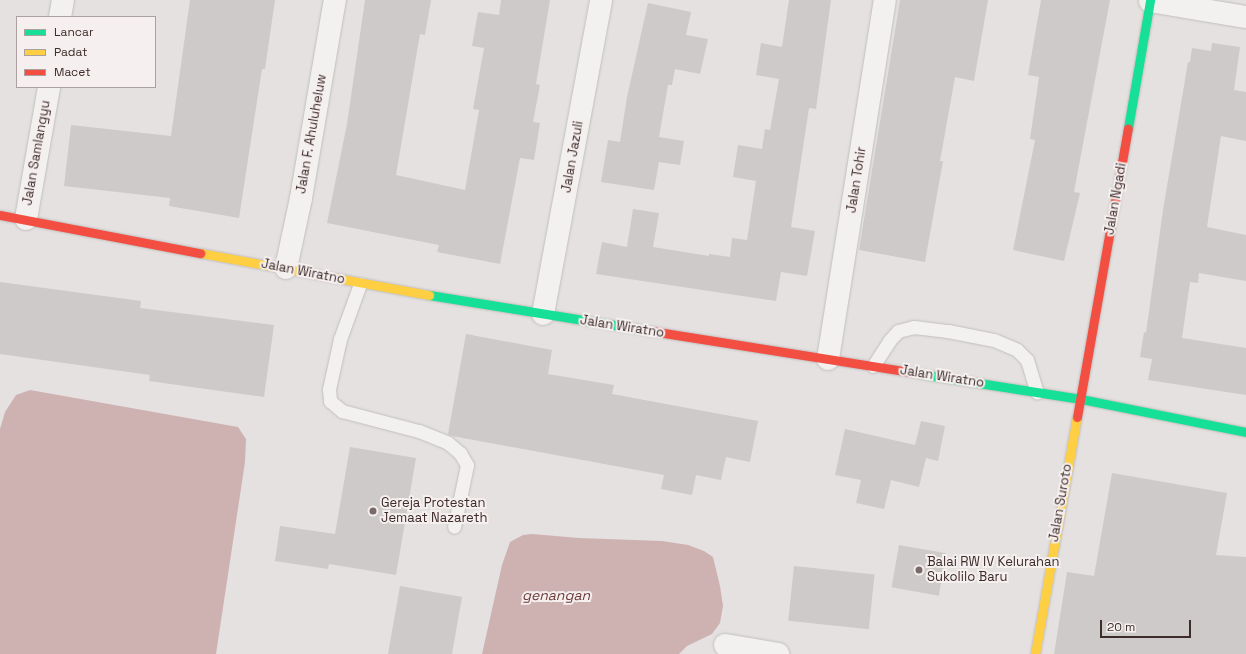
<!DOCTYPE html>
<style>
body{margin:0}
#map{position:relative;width:1246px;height:654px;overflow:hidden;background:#e5e1e1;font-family:"Space Grotesk",sans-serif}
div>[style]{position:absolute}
.water>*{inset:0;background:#ceb2b1}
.building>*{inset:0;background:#cdcac9;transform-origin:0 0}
.roads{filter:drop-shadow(0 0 1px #c1bebd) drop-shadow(0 0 1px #c1bebd)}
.lane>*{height:13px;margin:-6.5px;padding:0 6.5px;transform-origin:6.5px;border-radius:6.5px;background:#f3f0f0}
.street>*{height:22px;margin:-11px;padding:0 11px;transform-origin:11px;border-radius:11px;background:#f3f0f0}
.fast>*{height:9px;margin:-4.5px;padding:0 4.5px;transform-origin:4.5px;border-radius:4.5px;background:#16e098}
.slow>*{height:9px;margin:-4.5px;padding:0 4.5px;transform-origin:4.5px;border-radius:4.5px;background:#ffcf43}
.jam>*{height:9px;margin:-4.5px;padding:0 4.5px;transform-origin:4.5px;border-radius:4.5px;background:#f24e42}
.dots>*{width:11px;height:11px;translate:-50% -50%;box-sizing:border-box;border:2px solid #f5efef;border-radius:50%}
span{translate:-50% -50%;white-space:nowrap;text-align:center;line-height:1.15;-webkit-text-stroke:4px #f5efef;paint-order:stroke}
.street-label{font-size:13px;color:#3d2c29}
.poi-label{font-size:13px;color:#3d2c29}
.left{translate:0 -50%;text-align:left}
.water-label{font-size:14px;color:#6d3a37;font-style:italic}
.legend{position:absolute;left:16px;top:16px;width:140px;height:72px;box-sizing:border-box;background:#f5efef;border:1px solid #aba1a0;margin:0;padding:5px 7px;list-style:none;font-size:12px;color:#3d2c29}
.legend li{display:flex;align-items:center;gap:8px;height:20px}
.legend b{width:20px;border:1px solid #aba1a0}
.scale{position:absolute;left:1100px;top:620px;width:91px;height:18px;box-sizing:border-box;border:2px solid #3d2c29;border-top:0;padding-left:5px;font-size:12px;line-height:14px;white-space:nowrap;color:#3d2c29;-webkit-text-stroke:3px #f5efef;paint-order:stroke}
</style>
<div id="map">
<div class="water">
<i style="clip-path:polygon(30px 390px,238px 427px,246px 439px,245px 462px,216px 654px,0 654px,0 429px,5px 412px,16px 395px)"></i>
<i style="clip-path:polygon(532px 534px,579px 538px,662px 541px,688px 545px,704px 551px,713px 557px,720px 586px,723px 606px,720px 623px,712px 634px,687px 646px,679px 654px,482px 654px,502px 565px,510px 542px,523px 535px)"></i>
</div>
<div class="building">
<i style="clip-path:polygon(190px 0,275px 0,265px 69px,262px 69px,239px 218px,169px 206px,170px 198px,64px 186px,71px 125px,171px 136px)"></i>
<i style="clip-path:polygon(365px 0,431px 0,425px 35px,420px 34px,396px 175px,465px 190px,479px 110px,473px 109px,484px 48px,472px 46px,478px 12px,499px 15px,501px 0,550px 0,536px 84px,540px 85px,533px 122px,540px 123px,534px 160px,520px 158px,500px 264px,437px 252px,439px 245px,327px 223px,347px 124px)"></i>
<i style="clip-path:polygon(789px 0,831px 0,816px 109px,809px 108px,791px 227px,815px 231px,807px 276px,781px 272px,776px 301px,596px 274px,602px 242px,627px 247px,633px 209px,659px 213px,653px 247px,709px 256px,709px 254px,730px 257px,732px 238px,747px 240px,756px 181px,733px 177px,738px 145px,762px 149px,765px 129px,770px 130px,779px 79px,756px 75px,761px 43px,782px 47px)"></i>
<i style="clip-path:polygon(900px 0,988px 0,974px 81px,955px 77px,940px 161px,943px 161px,925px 262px,859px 250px)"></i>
<i style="clip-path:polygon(1041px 0,1110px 0,1074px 192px,1080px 193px,1064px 261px,1013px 250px,1035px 140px,1030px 139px,1039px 77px,1028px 75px)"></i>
<i style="clip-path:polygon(648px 3px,691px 12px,686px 35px,708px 39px,700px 74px,675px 69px,672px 85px,668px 85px,659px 137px,684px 141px,680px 165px,659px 162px,654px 190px,601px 182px,608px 140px,620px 142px,627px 97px)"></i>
<i style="clip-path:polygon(1212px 43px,1240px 47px,1234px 90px,1246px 92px,1246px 141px,1221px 136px,1207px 227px,1246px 235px,1246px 281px,1199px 273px,1198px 283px,1190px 282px,1182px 338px,1246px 348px,1246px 395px,1148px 380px,1152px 359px,1140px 357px,1144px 332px,1146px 333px,1163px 210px,1188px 62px,1190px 62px,1192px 48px,1211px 51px)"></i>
<i style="clip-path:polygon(0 282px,141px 301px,140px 308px,274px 325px,264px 397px,149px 381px,150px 375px,0 354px)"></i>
<i style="clip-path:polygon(466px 334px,552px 350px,548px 374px,614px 385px,612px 394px,758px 421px,750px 462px,726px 457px,721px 480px,696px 475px,692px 495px,661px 489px,664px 475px,452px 436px,448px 434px)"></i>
<i style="clip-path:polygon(921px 421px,945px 426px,938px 461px,926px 458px,919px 487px,891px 480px,884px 509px,856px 503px,861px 480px,835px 475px,845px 429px,915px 445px)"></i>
<i style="clip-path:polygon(350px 447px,416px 458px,396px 575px,329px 564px,328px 569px,275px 561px,280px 526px,335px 534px)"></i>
<i style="clip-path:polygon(1112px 473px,1227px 493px,1216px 555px,1246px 557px,1246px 654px,1054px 654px,1067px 572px,1094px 576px)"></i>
<i style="left:899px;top:545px;width:48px;height:43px;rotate:10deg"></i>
<i style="left:794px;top:566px;width:81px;height:55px;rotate:6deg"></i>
<i style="clip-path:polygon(400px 586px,462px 597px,452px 654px,388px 654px)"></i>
</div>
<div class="roads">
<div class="lane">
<i style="left:360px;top:284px;width:59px;rotate:110deg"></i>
<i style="left:340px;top:339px;width:51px;rotate:102.4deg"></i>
<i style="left:329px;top:389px;width:12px;rotate:85deg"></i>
<i style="left:330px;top:401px;width:16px;rotate:40deg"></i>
<i style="left:342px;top:411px;width:80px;rotate:14.6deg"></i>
<i style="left:419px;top:431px;width:31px;rotate:22deg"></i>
<i style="left:448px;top:443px;width:16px;rotate:40deg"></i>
<i style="left:460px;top:453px;width:14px;rotate:60deg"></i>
<i style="left:467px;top:465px;width:63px;rotate:101.8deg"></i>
<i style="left:873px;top:366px;width:30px;rotate:-57deg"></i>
<i style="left:889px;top:341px;width:13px;rotate:-48deg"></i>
<i style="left:898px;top:331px;width:16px;rotate:-14deg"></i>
<i style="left:914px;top:327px;width:34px;rotate:7deg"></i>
<i style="left:948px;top:331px;width:47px;rotate:11.1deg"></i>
<i style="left:994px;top:340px;width:25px;rotate:23deg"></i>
<i style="left:1017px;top:350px;width:14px;rotate:45deg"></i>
<i style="left:1027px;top:360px;width:34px;rotate:73deg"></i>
</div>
<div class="street">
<i style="left:1150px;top:1px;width:97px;rotate:9.5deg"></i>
<i style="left:60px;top:17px;width:17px;rotate:-80deg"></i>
<i style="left:26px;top:219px;width:134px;rotate:-80.1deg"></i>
<i style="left:286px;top:268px;width:72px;rotate:-77.9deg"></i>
<i style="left:301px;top:198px;width:201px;rotate:-80.3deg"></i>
<i style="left:543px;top:314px;width:319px;rotate:-79.5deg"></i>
<i style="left:828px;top:359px;width:363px;rotate:-81deg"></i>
<i style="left:725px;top:645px;width:54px;rotate:9.6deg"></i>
</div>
<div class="fast">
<i style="left:1128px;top:128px;width:130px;rotate:-80.2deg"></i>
<i style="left:429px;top:295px;width:225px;rotate:9.2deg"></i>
<i style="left:921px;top:374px;width:162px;rotate:8.9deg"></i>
<i style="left:1081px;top:399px;width:168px;rotate:11.3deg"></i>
</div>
<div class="slow">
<i style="left:200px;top:253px;width:233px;rotate:10.4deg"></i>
<i style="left:1035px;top:654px;width:241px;rotate:-80deg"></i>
</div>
<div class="jam">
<i style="left:0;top:215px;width:204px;rotate:10.8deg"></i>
<i style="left:651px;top:331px;width:273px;rotate:9deg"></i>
<i style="left:1077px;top:417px;width:293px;rotate:-80deg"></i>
</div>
</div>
<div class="dots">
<i style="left:373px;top:511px;background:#786b69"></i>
<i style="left:919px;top:570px;background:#786b69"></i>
</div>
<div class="street-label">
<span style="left:312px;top:134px;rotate:-80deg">Jalan F. Ahuluheluw</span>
<span style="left:37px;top:153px;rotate:-80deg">Jalan Samlangyu</span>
<span style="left:573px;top:157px;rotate:-80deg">Jalan Jazuli</span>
<span style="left:857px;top:180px;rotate:-81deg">Jalan Tohir</span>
<span style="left:1116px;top:199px;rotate:-80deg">Jalan Ngadi</span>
<span style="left:303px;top:272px;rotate:11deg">Jalan Wiratno</span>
<span style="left:622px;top:327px;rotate:9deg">Jalan Wiratno</span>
<span style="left:942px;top:377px;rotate:9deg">Jalan Wiratno</span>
<span style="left:1061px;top:503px;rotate:-80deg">Jalan Suroto</span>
</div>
<div class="poi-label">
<span class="left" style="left:381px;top:511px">Gereja Protestan<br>Jemaat Nazareth</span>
<span class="left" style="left:927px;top:570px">Balai RW IV Kelurahan<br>Sukolilo Baru</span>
</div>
<div class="water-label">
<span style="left:556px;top:595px">genangan</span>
</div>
<ul class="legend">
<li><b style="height:5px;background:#16e098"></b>Lancar</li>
<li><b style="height:5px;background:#ffcf43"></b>Padat</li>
<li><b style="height:5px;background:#f24e42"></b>Macet</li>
</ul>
<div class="scale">20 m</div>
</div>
